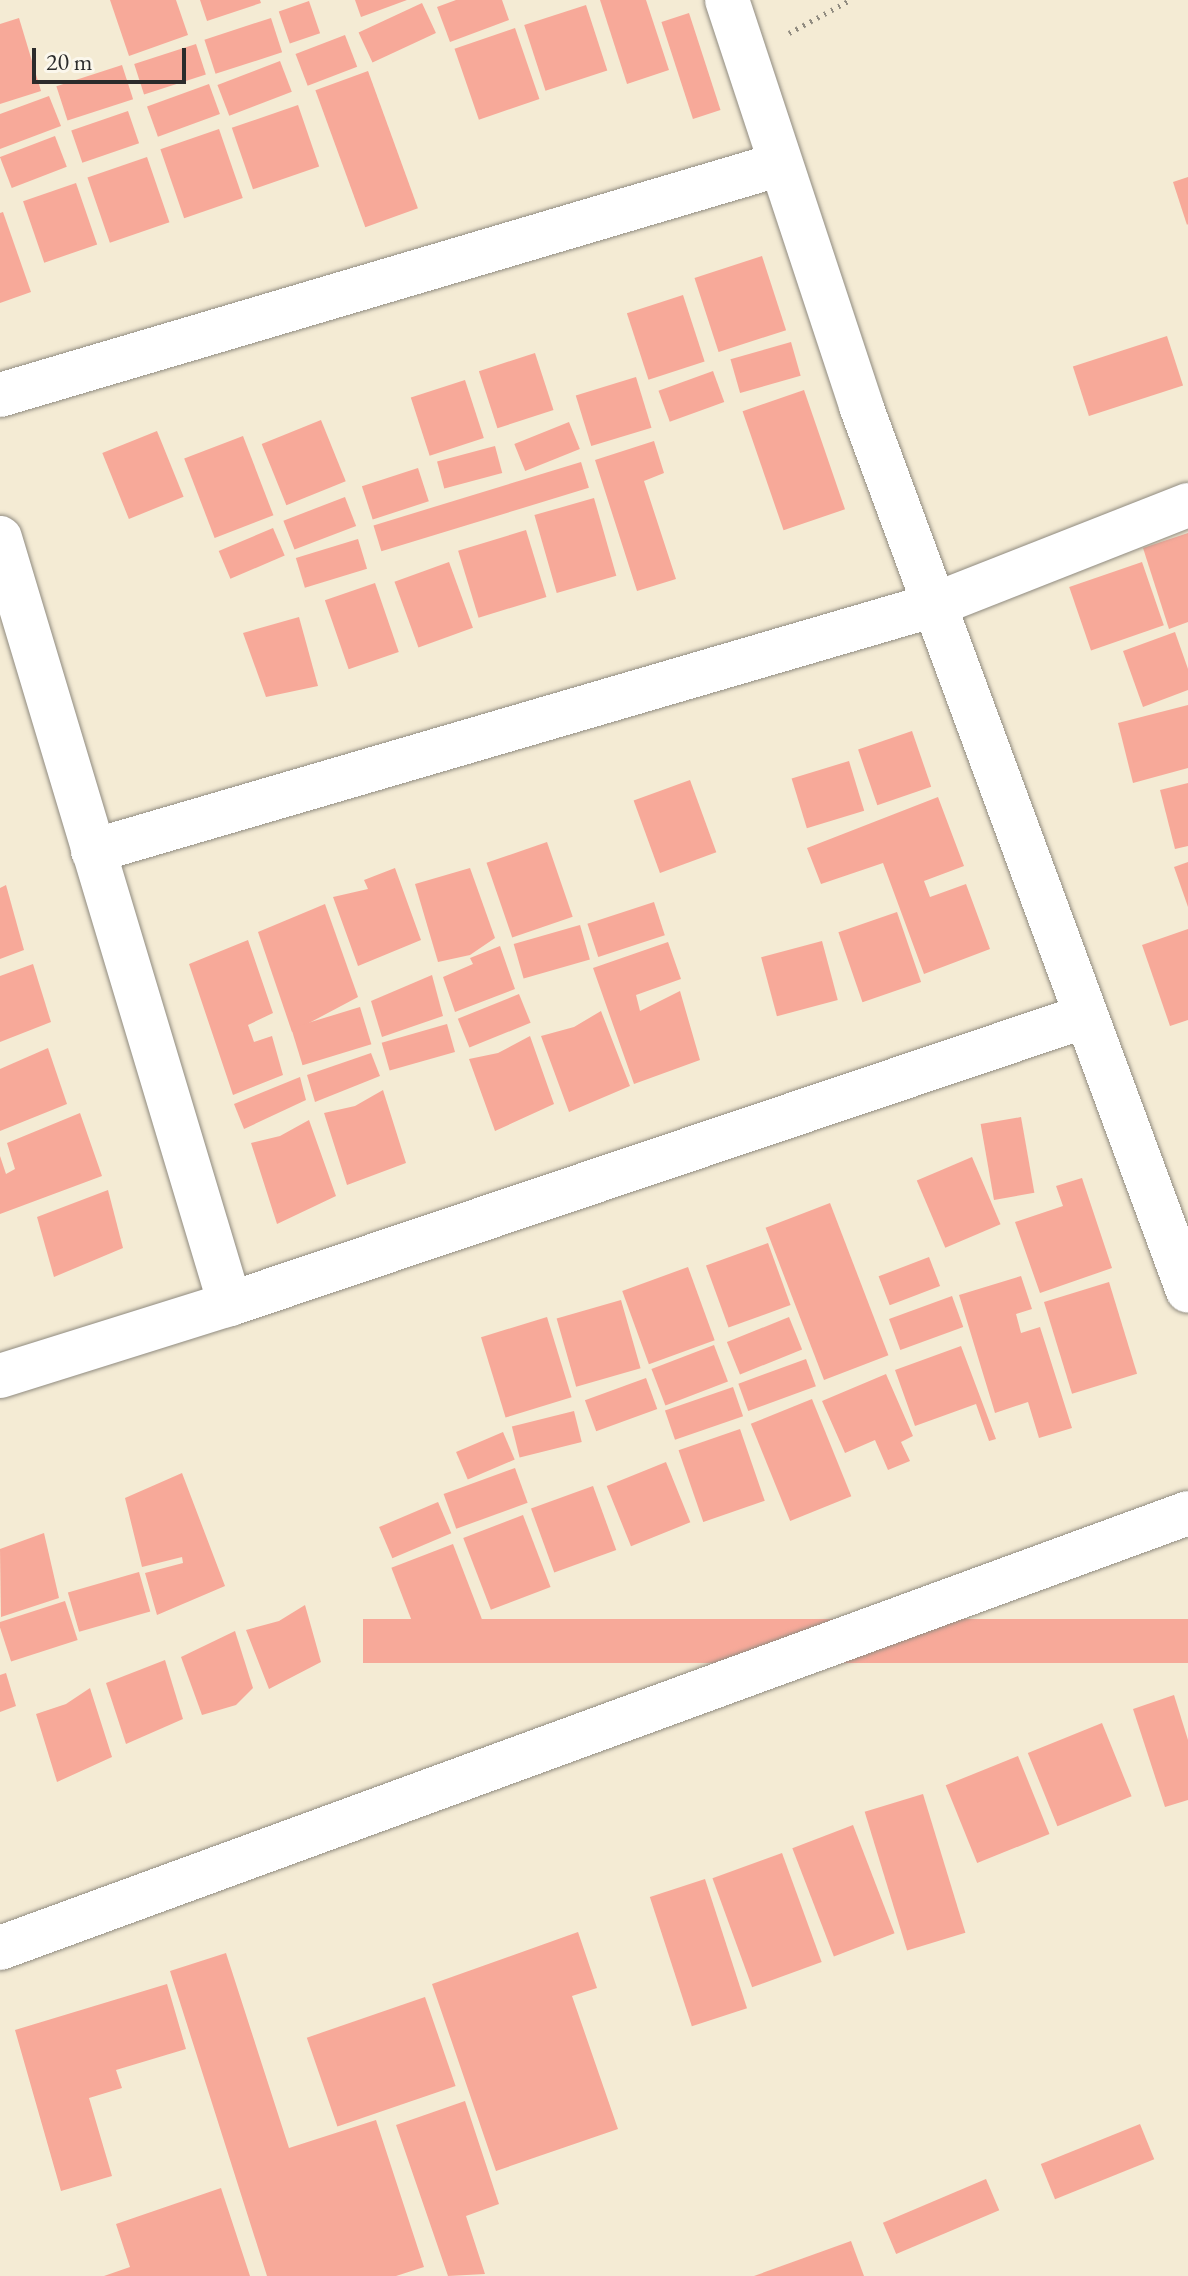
<!DOCTYPE html>
<style>
body{margin:0}
#map{position:relative;width:1188px;height:2276px;overflow:hidden;background:#f4ebd4;font-family:"EB Garamond",serif}
div>[style]{position:absolute}
.building>*{inset:0;background:#f7a999;transform-origin:0 0}
.path>*{height:5px;margin-top:-2.5px;transform-origin:0;background:repeating-linear-gradient(90deg,#908b80 0 2px,transparent 0 8px)}
.roads{filter:drop-shadow(0 0 2px #908b80) drop-shadow(0 0 2px #908b80)}
.minor>*{height:44px;margin:-22px;padding:0 22px;transform-origin:22px;border-radius:22px;background:#fff}
.tertiary>*{height:44px;margin:-22px;padding:0 22px;transform-origin:22px;border-radius:22px;background:#fff}
span{translate:-50% -50%;white-space:nowrap;text-align:center;line-height:1.15;-webkit-text-stroke:6px #fbf7ec;paint-order:stroke}
.scale{position:absolute;left:32px;top:48px;width:154px;height:36px;box-sizing:border-box;border:4px solid #2b2b2b;border-top:0;padding-left:10px;font-size:24px;line-height:28px;white-space:nowrap;color:#2b2b2b;-webkit-text-stroke:6px #fbf7ec;paint-order:stroke}
</style>
<div id="map">
<div class="building">
<i style="clip-path:polygon(110px 0,176px 0,188px 35px,129px 56px)"></i>
<i style="clip-path:polygon(200px 0,260px 0,261px 3px,207px 21px)"></i>
<i style="clip-path:polygon(355px 0,407px 0,361px 17px)"></i>
<i style="clip-path:polygon(456px 0,502px 0,509px 20px,450px 42px,437px 7px)"></i>
<i style="clip-path:polygon(600px 0,646px 0,669px 70px,627px 84px)"></i>
<i style="left:309px;top:1px;width:34px;height:32px;rotate:71deg"></i>
<i style="left:422px;top:3px;width:33px;height:70px;rotate:65deg"></i>
<i style="left:586px;top:5px;width:69px;height:65px;rotate:72deg"></i>
<i style="left:689px;top:13px;width:102px;height:29px;rotate:72deg"></i>
<i style="clip-path:polygon(19px 18px,41px 91px,0 104px,0 24px)"></i>
<i style="left:271px;top:18px;width:36px;height:70px;rotate:72deg"></i>
<i style="left:515px;top:28px;width:75px;height:64px;rotate:71deg"></i>
<i style="left:345px;top:35px;width:34px;height:53px;rotate:69deg"></i>
<i style="left:196px;top:44px;width:32px;height:65px;rotate:72deg"></i>
<i style="left:280px;top:61px;width:33px;height:67px;rotate:69deg"></i>
<i style="left:122px;top:65px;width:36px;height:69px;rotate:72deg"></i>
<i style="left:368px;top:71px;width:146px;height:56px;rotate:70deg"></i>
<i style="left:209px;top:84px;width:32px;height:66px;rotate:70deg"></i>
<i style="clip-path:polygon(49px 96px,61px 126px,0 149px,0 114px)"></i>
<i style="left:298px;top:105px;width:65px;height:70px;rotate:71deg"></i>
<i style="left:128px;top:111px;width:34px;height:60px;rotate:71deg"></i>
<i style="left:219px;top:129px;width:73px;height:62px;rotate:71deg"></i>
<i style="left:55px;top:136px;width:33px;height:59px;rotate:69deg"></i>
<i style="left:147px;top:157px;width:69px;height:63px;rotate:71deg"></i>
<i style="clip-path:polygon(1188px 177px,1188px 224px,1187px 225px,1173px 182px)"></i>
<i style="left:76px;top:183px;width:65px;height:56px;rotate:71deg"></i>
<i style="clip-path:polygon(3px 212px,31px 292px,0 303px,0 213px)"></i>
<i style="left:762px;top:256px;width:78px;height:71px;rotate:72deg"></i>
<i style="left:683px;top:295px;width:70px;height:59px;rotate:72deg"></i>
<i style="left:1167px;top:336px;width:52px;height:99px;rotate:72deg"></i>
<i style="left:791px;top:342px;width:35px;height:63px;rotate:74deg"></i>
<i style="left:535px;top:353px;width:60px;height:59px;rotate:72deg"></i>
<i style="left:713px;top:371px;width:33px;height:58px;rotate:70deg"></i>
<i style="left:636px;top:377px;width:53px;height:63px;rotate:73deg"></i>
<i style="left:465px;top:380px;width:61px;height:57px;rotate:72deg"></i>
<i style="left:804px;top:390px;width:126px;height:65px;rotate:71deg"></i>
<i style="left:321px;top:420px;width:66px;height:64px;rotate:68deg"></i>
<i style="left:569px;top:422px;width:29px;height:59px;rotate:68deg"></i>
<i style="left:157px;top:431px;width:71px;height:59px;rotate:68deg"></i>
<i style="left:243px;top:436px;width:85px;height:63px;rotate:69deg"></i>
<i style="clip-path:polygon(654px 441px,664px 473px,644px 481px,676px 579px,637px 591px,595px 460px)"></i>
<i style="left:495px;top:446px;width:28px;height:60px;rotate:75deg"></i>
<i style="left:581px;top:462px;width:27px;height:217px;rotate:73deg"></i>
<i style="left:418px;top:468px;width:35px;height:59px;rotate:72deg"></i>
<i style="left:345px;top:497px;width:31px;height:66px;rotate:69deg"></i>
<i style="left:594px;top:498px;width:81px;height:62px;rotate:74deg"></i>
<i style="left:273px;top:528px;width:30px;height:59px;rotate:67deg"></i>
<i style="left:526px;top:530px;width:70px;height:71px;rotate:73deg"></i>
<i style="clip-path:polygon(1188px 533px,1188px 622px,1169px 629px,1143px 548px)"></i>
<i style="left:358px;top:539px;width:31px;height:65px;rotate:73deg"></i>
<i style="left:449px;top:562px;width:70px;height:58px;rotate:70deg"></i>
<i style="left:1142px;top:562px;width:67px;height:77px;rotate:71deg"></i>
<i style="left:375px;top:583px;width:73px;height:53px;rotate:71deg"></i>
<i style="clip-path:polygon(299px 617px,318px 686px,266px 697px,243px 633px)"></i>
<i style="clip-path:polygon(1175px 632px,1188px 669px,1188px 690px,1143px 707px,1123px 651px)"></i>
<i style="clip-path:polygon(1188px 705px,1188px 768px,1133px 783px,1118px 723px)"></i>
<i style="left:912px;top:731px;width:59px;height:57px;rotate:71deg"></i>
<i style="left:849px;top:761px;width:52px;height:60px;rotate:73deg"></i>
<i style="left:690px;top:780px;width:77px;height:60px;rotate:70deg"></i>
<i style="clip-path:polygon(1188px 783px,1188px 846px,1175px 849px,1160px 790px)"></i>
<i style="clip-path:polygon(938px 797px,964px 866px,924px 881px,930px 897px,966px 884px,990px 949px,924px 974px,883px 863px,821px 884px,807px 848px)"></i>
<i style="left:547px;top:842px;width:79px;height:64px;rotate:71deg"></i>
<i style="clip-path:polygon(1188px 862px,1188px 907px,1174px 867px)"></i>
<i style="clip-path:polygon(395px 868px,421px 940px,358px 966px,333px 897px,368px 889px,364px 880px)"></i>
<i style="clip-path:polygon(470px 868px,495px 938px,470px 955px,438px 962px,415px 884px)"></i>
<i style="clip-path:polygon(6px 885px,24px 950px,0 959px,0 888px)"></i>
<i style="left:654px;top:902px;width:35px;height:70px;rotate:72deg"></i>
<i style="clip-path:polygon(325px 904px,358px 997px,292px 1032px,258px 932px)"></i>
<i style="left:897px;top:912px;width:74px;height:62px;rotate:71deg"></i>
<i style="left:580px;top:925px;width:36px;height:69px;rotate:74deg"></i>
<i style="clip-path:polygon(1188px 929px,1188px 1020px,1170px 1026px,1142px 945px)"></i>
<i style="clip-path:polygon(248px 940px,273px 1013px,248px 1025px,254px 1042px,272px 1036px,283px 1075px,233px 1095px,189px 964px)"></i>
<i style="left:822px;top:941px;width:61px;height:63px;rotate:75deg"></i>
<i style="clip-path:polygon(668px 942px,681px 979px,636px 995px,640px 1011px,680px 991px,700px 1060px,634px 1084px,593px 968px)"></i>
<i style="clip-path:polygon(500px 946px,515px 989px,455px 1012px,443px 977px,473px 964px,470px 958px)"></i>
<i style="clip-path:polygon(33px 964px,51px 1022px,0 1042px,0 976px)"></i>
<i style="clip-path:polygon(432px 975px,443px 1016px,382px 1037px,371px 1001px)"></i>
<i style="left:519px;top:994px;width:31px;height:66px;rotate:68deg"></i>
<i style="left:360px;top:1007px;width:39px;height:72px;rotate:73deg"></i>
<i style="clip-path:polygon(601px 1011px,630px 1086px,569px 1112px,541px 1036px,574px 1027px)"></i>
<i style="left:447px;top:1024px;width:29px;height:68px;rotate:74deg"></i>
<i style="clip-path:polygon(530px 1036px,554px 1104px,495px 1131px,469px 1059px,498px 1053px)"></i>
<i style="clip-path:polygon(48px 1048px,67px 1104px,0 1131px,0 1069px)"></i>
<i style="clip-path:polygon(371px 1053px,380px 1076px,315px 1102px,307px 1075px)"></i>
<i style="clip-path:polygon(300px 1077px,306px 1100px,244px 1129px,234px 1104px)"></i>
<i style="clip-path:polygon(383px 1090px,406px 1163px,347px 1185px,324px 1113px,355px 1106px)"></i>
<i style="clip-path:polygon(80px 1113px,102px 1176px,0 1214px,0 1156px,6px 1174px,15px 1169px,7px 1143px)"></i>
<i style="left:1021px;top:1117px;width:77px;height:41px;rotate:80deg"></i>
<i style="clip-path:polygon(309px 1120px,336px 1196px,277px 1224px,251px 1143px,280px 1136px)"></i>
<i style="left:972px;top:1157px;width:73px;height:60px;rotate:67deg"></i>
<i style="clip-path:polygon(1082px 1178px,1112px 1268px,1040px 1293px,1015px 1222px,1063px 1206px,1056px 1186px)"></i>
<i style="clip-path:polygon(108px 1190px,123px 1248px,54px 1277px,37px 1217px)"></i>
<i style="left:830px;top:1203px;width:163px;height:69px;rotate:69deg"></i>
<i style="left:768px;top:1243px;width:66px;height:66px;rotate:70deg"></i>
<i style="left:929px;top:1257px;width:31px;height:54px;rotate:69deg"></i>
<i style="left:688px;top:1267px;width:78px;height:70px;rotate:70deg"></i>
<i style="clip-path:polygon(1021px 1276px,1032px 1309px,1016px 1314px,1021px 1333px,1040px 1327px,1072px 1428px,1039px 1438px,1028px 1402px,995px 1413px,959px 1295px)"></i>
<i style="left:1109px;top:1282px;width:96px;height:68px;rotate:73deg"></i>
<i style="left:952px;top:1296px;width:33px;height:67px;rotate:70deg"></i>
<i style="left:621px;top:1300px;width:71px;height:67px;rotate:74deg"></i>
<i style="left:547px;top:1317px;width:84px;height:69px;rotate:73deg"></i>
<i style="left:789px;top:1317px;width:35px;height:67px;rotate:68deg"></i>
<i style="left:714px;top:1345px;width:39px;height:67px;rotate:69deg"></i>
<i style="clip-path:polygon(961px 1346px,996px 1439px,989px 1441px,976px 1404px,915px 1426px,895px 1370px)"></i>
<i style="left:806px;top:1359px;width:29px;height:72px;rotate:70deg"></i>
<i style="clip-path:polygon(886px 1374px,913px 1436px,901px 1442px,910px 1461px,888px 1470px,875px 1440px,845px 1453px,822px 1401px)"></i>
<i style="left:646px;top:1378px;width:33px;height:65px;rotate:70deg"></i>
<i style="left:733px;top:1387px;width:31px;height:72px;rotate:71deg"></i>
<i style="left:812px;top:1399px;width:105px;height:66px;rotate:68deg"></i>
<i style="left:574px;top:1411px;width:32px;height:64px;rotate:76deg"></i>
<i style="left:740px;top:1429px;width:76px;height:65px;rotate:71deg"></i>
<i style="left:503px;top:1432px;width:30px;height:51px;rotate:67deg"></i>
<i style="left:666px;top:1462px;width:65px;height:64px;rotate:68deg"></i>
<i style="left:515px;top:1468px;width:37px;height:76px;rotate:70deg"></i>
<i style="clip-path:polygon(182px 1473px,225px 1586px,157px 1615px,145px 1573px,183px 1563px,182px 1557px,142px 1567px,125px 1498px)"></i>
<i style="left:593px;top:1486px;width:68px;height:66px;rotate:70deg"></i>
<i style="left:438px;top:1502px;width:34px;height:64px;rotate:67deg"></i>
<i style="left:523px;top:1515px;width:77px;height:64px;rotate:69deg"></i>
<i style="clip-path:polygon(44px 1533px,59px 1598px,1px 1617px,0 1549px)"></i>
<i style="left:453px;top:1544px;width:81px;height:66px;rotate:69deg"></i>
<i style="left:139px;top:1572px;width:41px;height:74px;rotate:74deg"></i>
<i style="left:65px;top:1601px;width:41px;height:70px;rotate:72deg"></i>
<i style="clip-path:polygon(305px 1605px,321px 1662px,269px 1689px,246px 1630px,279px 1621px)"></i>
<i style="left:1188px;top:1619px;width:44px;height:825px;rotate:90deg"></i>
<i style="clip-path:polygon(235px 1631px,253px 1688px,236px 1705px,202px 1715px,181px 1657px)"></i>
<i style="clip-path:polygon(165px 1660px,183px 1719px,126px 1744px,106px 1683px)"></i>
<i style="clip-path:polygon(6px 1673px,16px 1706px,0 1712px,0 1675px)"></i>
<i style="clip-path:polygon(90px 1688px,112px 1757px,57px 1782px,36px 1714px,66px 1704px)"></i>
<i style="clip-path:polygon(1174px 1695px,1188px 1740px,1188px 1800px,1165px 1807px,1133px 1709px)"></i>
<i style="left:1102px;top:1723px;width:79px;height:80px;rotate:68deg"></i>
<i style="left:1018px;top:1756px;width:84px;height:78px;rotate:68deg"></i>
<i style="left:923px;top:1794px;width:145px;height:61px;rotate:73deg"></i>
<i style="left:853px;top:1825px;width:116px;height:65px;rotate:69deg"></i>
<i style="left:782px;top:1853px;width:116px;height:74px;rotate:70deg"></i>
<i style="left:705px;top:1879px;width:136px;height:58px;rotate:72deg"></i>
<i style="clip-path:polygon(578px 1932px,597px 1988px,572px 1996px,618px 2129px,496px 2171px,432px 1984px)"></i>
<i style="clip-path:polygon(226px 1953px,289px 2148px,376px 2120px,424px 2267px,396px 2276px,267px 2276px,170px 1971px)"></i>
<i style="clip-path:polygon(167px 1984px,186px 2049px,116px 2070px,122px 2088px,89px 2098px,112px 2176px,61px 2191px,15px 2030px)"></i>
<i style="left:425px;top:1997px;width:94px;height:125px;rotate:71deg"></i>
<i style="clip-path:polygon(465px 2101px,499px 2204px,466px 2216px,485px 2274px,448px 2276px,396px 2125px)"></i>
<i style="left:1140px;top:2124px;width:38px;height:107px;rotate:68deg"></i>
<i style="left:986px;top:2179px;width:34px;height:112px;rotate:67deg"></i>
<i style="clip-path:polygon(221px 2188px,250px 2276px,104px 2276px,130px 2267px,116px 2224px)"></i>
<i style="clip-path:polygon(851px 2241px,864px 2276px,754px 2276px)"></i>
</div>
<div class="path">
<i style="left:789px;top:33px;width:69px;rotate:-28.4deg"></i>
</div>
<div class="roads">
<div class="minor">
<i style="left:0;top:395px;width:814px;rotate:-16.48deg"></i>
<i style="left:0;top:538px;width:800px;rotate:73.29deg"></i>
<i style="left:93px;top:851px;width:876px;rotate:-16.3deg"></i>
<i style="left:934px;top:605px;width:273px;rotate:-21.5deg"></i>
<i style="left:0;top:1376px;width:241px;rotate:-17.4deg"></i>
<i style="left:230px;top:1304px;width:903px;rotate:-18.6deg"></i>
</div>
<div class="tertiary">
<i style="left:727px;top:0;width:428px;rotate:71.7deg"></i>
<i style="left:861px;top:406px;width:943px;rotate:69.72deg"></i>
<i style="left:0;top:1948px;width:1265px;rotate:-20.11deg"></i>
</div>
</div>
<div class="scale">20 m</div>
</div>
